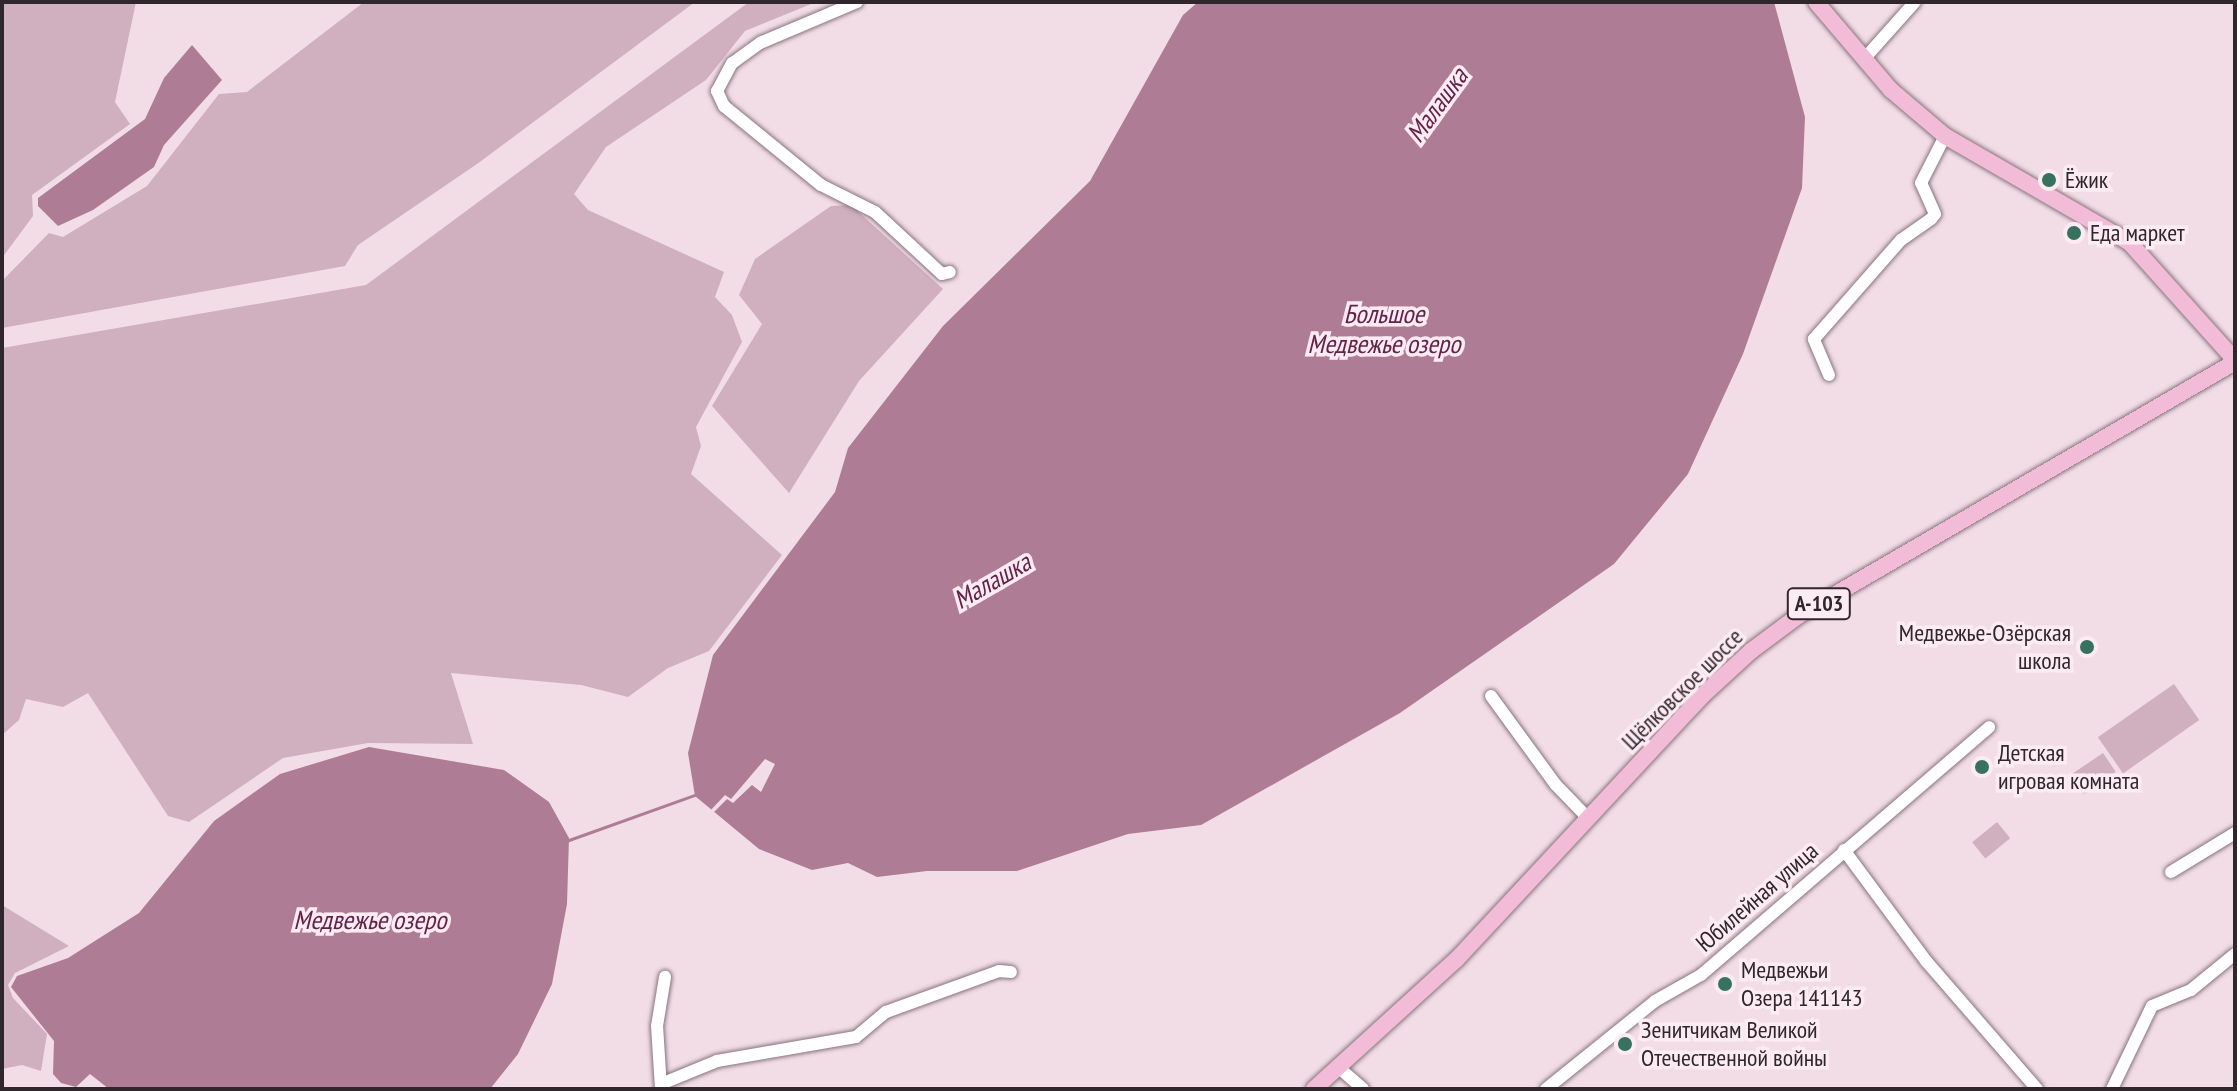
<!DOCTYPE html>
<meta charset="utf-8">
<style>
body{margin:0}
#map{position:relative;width:2237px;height:1091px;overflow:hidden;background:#f2dde7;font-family:"PT Sans Narrow",sans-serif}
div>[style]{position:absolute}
.green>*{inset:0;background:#d0afbf;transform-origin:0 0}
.water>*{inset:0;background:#af7c95}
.pier>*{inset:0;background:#f2dde7}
.stream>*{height:3px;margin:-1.5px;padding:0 1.5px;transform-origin:1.5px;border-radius:1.5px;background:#af7c95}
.roads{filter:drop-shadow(0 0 2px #88747d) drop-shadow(0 0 2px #88747d)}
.minor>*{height:12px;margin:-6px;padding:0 6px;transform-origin:6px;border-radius:6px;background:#fff}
.major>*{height:16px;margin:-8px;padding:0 8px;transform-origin:8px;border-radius:8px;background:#f2bbd7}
.dots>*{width:22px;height:22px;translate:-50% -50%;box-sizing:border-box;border:4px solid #fdebf3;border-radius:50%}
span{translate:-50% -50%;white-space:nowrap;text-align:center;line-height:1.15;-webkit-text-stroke:7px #fdebf3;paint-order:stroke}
.shield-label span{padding:2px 6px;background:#fdebf3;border:2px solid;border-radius:6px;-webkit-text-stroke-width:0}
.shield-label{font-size:22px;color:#2f272b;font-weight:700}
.poi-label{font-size:24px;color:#2f272b}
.left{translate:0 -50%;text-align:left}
.right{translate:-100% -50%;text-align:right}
.street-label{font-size:24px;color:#2f272b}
.water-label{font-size:26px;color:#622347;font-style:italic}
.frame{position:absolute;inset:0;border:4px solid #2f272b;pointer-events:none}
</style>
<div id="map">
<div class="green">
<i style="clip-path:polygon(2px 2px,136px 2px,115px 102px,130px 124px,32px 195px,33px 216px,2px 258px)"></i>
<i style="clip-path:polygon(364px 2px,695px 2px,477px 164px,358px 245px,345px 266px,2px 328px,2px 281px,49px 233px,63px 237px,147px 186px,219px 94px,247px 92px)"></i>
<i style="clip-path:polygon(749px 2px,816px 2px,745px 31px,706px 80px,606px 147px,574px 194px,588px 210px,724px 272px,715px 297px,732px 315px,742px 342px,696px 427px,701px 446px,691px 474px,782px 555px,709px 651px,668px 668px,628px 697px,581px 685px,451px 673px,473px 744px,368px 743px,283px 758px,189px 822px,168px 816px,88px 693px,63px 707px,26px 699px,19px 720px,2px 735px,2px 348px,366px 285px)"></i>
<i style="clip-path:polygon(851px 205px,943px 289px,859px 381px,789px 493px,712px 406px,762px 324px,739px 295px,755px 259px,831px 206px)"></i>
<i style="left:2174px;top:684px;width:44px;height:93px;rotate:55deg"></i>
<i style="left:2103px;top:753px;width:23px;height:39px;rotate:56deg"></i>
<i style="left:1997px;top:822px;width:21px;height:32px;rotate:51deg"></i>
<i style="clip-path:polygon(2px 905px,69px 946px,15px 973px,8px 985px,13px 998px,47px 1034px,41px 1071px,22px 1065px,2px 1069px)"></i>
</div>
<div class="water">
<i style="clip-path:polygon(1198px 2px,1774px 2px,1805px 117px,1802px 188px,1743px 354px,1688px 474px,1614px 564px,1400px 713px,1201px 825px,1128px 834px,1017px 871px,927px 871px,877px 877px,848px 863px,812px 870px,759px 849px,695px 796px,688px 753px,713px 655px,835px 492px,848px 448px,943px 326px,1090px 181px,1183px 15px)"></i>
<i style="clip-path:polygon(192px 45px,222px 80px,164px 145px,154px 167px,93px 210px,58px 226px,38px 206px,38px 198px,145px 119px,164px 78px)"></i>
<i style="clip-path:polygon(369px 747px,504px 770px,549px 802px,569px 838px,567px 904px,552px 984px,518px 1054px,490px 1089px,109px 1089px,90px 1074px,76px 1087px,61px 1083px,53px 1074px,54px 1041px,11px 987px,17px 976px,68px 958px,139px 913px,214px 821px,280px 774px)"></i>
</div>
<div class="pier">
<i style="clip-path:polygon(765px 759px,775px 764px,761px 792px,752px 785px,733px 803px,727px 799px,713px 813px,716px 819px,703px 808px,710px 811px,725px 795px,731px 799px)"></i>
</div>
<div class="stream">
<i style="left:566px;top:841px;width:139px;rotate:-19.7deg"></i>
</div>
<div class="roads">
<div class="minor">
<i style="left:857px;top:2px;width:105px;rotate:157.1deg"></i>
<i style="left:760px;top:43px;width:34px;rotate:144deg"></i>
<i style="left:732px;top:63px;width:32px;rotate:118deg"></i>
<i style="left:717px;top:91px;width:17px;rotate:65deg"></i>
<i style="left:724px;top:106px;width:125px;rotate:39.2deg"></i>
<i style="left:821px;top:185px;width:60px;rotate:26.6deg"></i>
<i style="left:875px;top:212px;width:91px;rotate:42.8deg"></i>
<i style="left:942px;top:274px;width:8px;rotate:-14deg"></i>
<i style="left:1864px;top:59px;width:76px;rotate:-48.2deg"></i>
<i style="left:1829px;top:375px;width:39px;rotate:-113deg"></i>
<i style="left:1814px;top:339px;width:132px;rotate:-48.7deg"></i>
<i style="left:1901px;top:240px;width:37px;rotate:-35deg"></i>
<i style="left:1931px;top:219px;width:6px;rotate:-51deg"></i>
<i style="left:1935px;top:214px;width:34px;rotate:-114deg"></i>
<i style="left:1921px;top:183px;width:53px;rotate:-62.9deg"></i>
<i style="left:1491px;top:696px;width:110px;rotate:53.9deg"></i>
<i style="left:1556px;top:785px;width:47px;rotate:45.9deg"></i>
<i style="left:1844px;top:850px;width:139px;rotate:53.5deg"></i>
<i style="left:1927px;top:962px;width:168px;rotate:49.1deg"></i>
<i style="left:2171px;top:872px;width:75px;rotate:-31.4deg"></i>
<i style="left:1338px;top:1067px;width:33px;rotate:41deg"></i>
<i style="left:661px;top:1084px;width:61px;rotate:-22.3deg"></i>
<i style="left:717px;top:1061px;width:141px;rotate:-9.8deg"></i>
<i style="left:856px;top:1037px;width:39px;rotate:-40deg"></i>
<i style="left:886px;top:1012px;width:120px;rotate:-19.9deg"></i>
<i style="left:999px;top:971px;width:12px;rotate:5deg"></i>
<i style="left:661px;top:1089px;width:63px;rotate:-93.6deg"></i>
<i style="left:657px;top:1026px;width:50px;rotate:-80.7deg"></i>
<i style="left:1546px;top:1089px;width:140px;rotate:-38.9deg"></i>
<i style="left:1655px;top:1001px;width:53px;rotate:-29.5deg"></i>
<i style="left:1701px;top:975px;width:380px;rotate:-40.7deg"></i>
<i style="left:2112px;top:1089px;width:92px;rotate:-64.3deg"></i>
<i style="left:2152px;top:1006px;width:42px;rotate:-22.3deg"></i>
<i style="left:2191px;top:990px;width:57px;rotate:-39.3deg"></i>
</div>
<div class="major">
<i style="left:1816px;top:2px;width:116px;rotate:49.6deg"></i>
<i style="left:1891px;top:90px;width:71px;rotate:40.4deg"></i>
<i style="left:1945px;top:136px;width:214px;rotate:30deg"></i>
<i style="left:2130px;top:243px;width:157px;rotate:48.1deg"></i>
<i style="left:1314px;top:1089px;width:192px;rotate:-42.3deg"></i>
<i style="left:1456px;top:960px;width:362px;rotate:-47deg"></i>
<i style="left:1703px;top:695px;width:65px;rotate:-42.5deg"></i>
<i style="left:1751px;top:651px;width:59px;rotate:-36.7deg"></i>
<i style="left:1798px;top:616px;width:505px;rotate:-30.17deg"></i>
</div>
</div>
<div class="dots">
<i style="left:2049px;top:180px;background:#36725d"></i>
<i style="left:2074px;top:233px;background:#36725d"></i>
<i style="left:2087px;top:647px;background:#36725d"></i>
<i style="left:1982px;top:767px;background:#36725d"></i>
<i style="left:1725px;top:984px;background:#36725d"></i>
<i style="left:1625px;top:1044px;background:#36725d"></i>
</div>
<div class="shield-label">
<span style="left:1819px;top:604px">А-103</span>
</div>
<div class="poi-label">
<span class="left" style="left:2065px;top:180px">Ёжик</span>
<span class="left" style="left:2090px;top:233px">Еда маркет</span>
<span class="right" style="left:2071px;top:647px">Медвежье-Озёрская<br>школа</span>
<span class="left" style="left:1998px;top:767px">Детская<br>игровая комната</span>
<span class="left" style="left:1741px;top:984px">Медвежьи<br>Озера 141143</span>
<span class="left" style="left:1641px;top:1044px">Зенитчикам Великой<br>Отечественной войны</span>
</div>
<div class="street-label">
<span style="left:1682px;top:689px;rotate:-45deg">Щёлковское шоссе</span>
<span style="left:1757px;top:897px;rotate:-41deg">Юбилейная улица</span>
</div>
<div class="water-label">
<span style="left:1437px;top:105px;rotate:-54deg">Малашка</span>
<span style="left:1384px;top:329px">Большое<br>Медвежье озеро</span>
<span style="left:992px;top:581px;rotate:-30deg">Малашка</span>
<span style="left:370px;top:920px">Медвежье озеро</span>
</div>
<div class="frame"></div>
</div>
